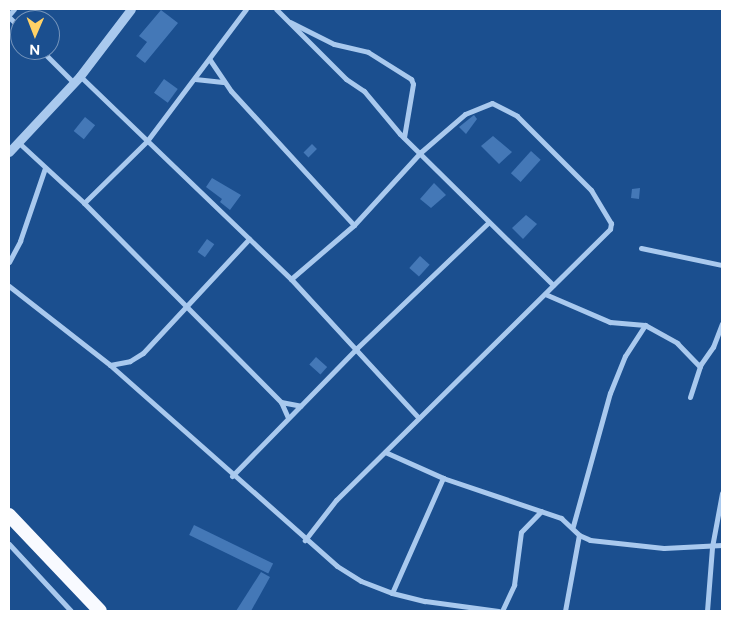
<!DOCTYPE html>
<style>
body{margin:0}
#map{position:relative;width:731px;height:620px;overflow:hidden;background:#1b4f8f;font-family:Figtree,sans-serif}
div>[style]{position:absolute}
.building>*{inset:0;background:#4478b7;transform-origin:0 0}
.minor>*{height:5px;margin:-2.5px;padding:0 2.5px;transform-origin:2.5px;border-radius:2.5px;background:#a9c9ee}
.tertiary>*{height:9px;margin:-4.5px;padding:0 4.5px;transform-origin:4.5px;border-radius:4.5px;background:#a9c9ee}
.trunk>*{height:14px;margin:-7px;padding:0 7px;transform-origin:7px;border-radius:7px;background:#f8faff}
span{translate:-50% -50%;white-space:nowrap;text-align:center;line-height:1.15;-webkit-text-stroke:5px #1b4f8f;paint-order:stroke}
.frame{position:absolute;inset:0;border:10px solid #fff;pointer-events:none}
.north{position:absolute;left:10px;top:10px;width:50px;height:50px;box-sizing:border-box;background:#1b4f8f;border:1px solid #7695bc;border-radius:50%;rotate:181deg;font-size:14px;font-weight:700;line-height:20px;text-align:center;color:#fff}
.north::after{content:'';display:block;margin:auto;width:18px;height:22px;background:#ffd166;clip-path:polygon(50% 0,100% 100%,50% 72%,0 100%)}
</style>
<div id="map">
<div class="building">
<i style="clip-path:polygon(161px 10px,178px 23px,145px 63px,136px 56px,147px 42px,139px 36px)"></i>
<i style="left:164px;top:79px;width:17px;height:17px;rotate:36deg"></i>
<i style="clip-path:polygon(474px 115px,477px 119px,466px 134px,459px 127px)"></i>
<i style="left:85px;top:117px;width:13px;height:18px;rotate:39deg"></i>
<i style="clip-path:polygon(493px 136px,512px 152px,499px 164px,481px 146px)"></i>
<i style="left:312px;top:144px;width:7px;height:12px;rotate:45deg"></i>
<i style="left:531px;top:151px;width:13px;height:30px;rotate:42deg"></i>
<i style="clip-path:polygon(212px 178px,241px 195px,230px 210px,220px 202px,222px 199px,206px 187px)"></i>
<i style="clip-path:polygon(434px 183px,446px 195px,431px 208px,420px 199px)"></i>
<i style="clip-path:polygon(640px 188px,639px 199px,631px 198px,632px 189px)"></i>
<i style="clip-path:polygon(526px 215px,537px 224px,523px 239px,512px 228px)"></i>
<i style="left:207px;top:239px;width:9px;height:16px;rotate:36deg"></i>
<i style="left:420px;top:256px;width:13px;height:16px;rotate:42deg"></i>
<i style="left:316px;top:357px;width:15px;height:10px;rotate:42deg"></i>
<i style="left:194px;top:525px;width:88px;height:11px;rotate:26deg"></i>
<i style="clip-path:polygon(261px 572px,270px 577px,251px 611px,236px 611px)"></i>
</div>
<div class="minor">
<i style="left:276px;top:9px;width:99px;rotate:45deg"></i>
<i style="left:346px;top:79px;width:22px;rotate:34deg"></i>
<i style="left:364px;top:91px;width:56px;rotate:50.1deg"></i>
<i style="left:400px;top:134px;width:215px;rotate:44.6deg"></i>
<i style="left:9px;top:15px;width:8px;rotate:-50deg"></i>
<i style="left:9px;top:17px;width:16px;rotate:45deg"></i>
<i style="left:290px;top:22px;width:49px;rotate:26.6deg"></i>
<i style="left:334px;top:44px;width:35px;rotate:13deg"></i>
<i style="left:368px;top:52px;width:51px;rotate:32.1deg"></i>
<i style="left:411px;top:79px;width:5px;rotate:68deg"></i>
<i style="left:413px;top:84px;width:54px;rotate:99.6deg"></i>
<i style="left:41px;top:50px;width:47px;rotate:45deg"></i>
<i style="left:210px;top:60px;width:37px;rotate:56deg"></i>
<i style="left:231px;top:91px;width:182px;rotate:47.5deg"></i>
<i style="left:80px;top:76px;width:293px;rotate:43.9deg"></i>
<i style="left:291px;top:279px;width:188px;rotate:47.4deg"></i>
<i style="left:195px;top:79px;width:28px;rotate:6deg"></i>
<i style="left:18px;top:142px;width:90px;rotate:42.7deg"></i>
<i style="left:84px;top:203px;width:280px;rotate:45.3deg"></i>
<i style="left:281px;top:402px;width:17px;rotate:66deg"></i>
<i style="left:84px;top:203px;width:88px;rotate:-44.5deg"></i>
<i style="left:147px;top:141px;width:165px;rotate:-53.1deg"></i>
<i style="left:641px;top:248px;width:83px;rotate:11.9deg"></i>
<i style="left:9px;top:262px;width:24px;rotate:-62deg"></i>
<i style="left:20px;top:241px;width:77px;rotate:-71.1deg"></i>
<i style="left:291px;top:279px;width:83px;rotate:-40.6deg"></i>
<i style="left:354px;top:225px;width:99px;rotate:-47.5deg"></i>
<i style="left:421px;top:152px;width:58px;rotate:-40.8deg"></i>
<i style="left:465px;top:114px;width:29px;rotate:-22deg"></i>
<i style="left:492px;top:103px;width:28px;rotate:27deg"></i>
<i style="left:517px;top:116px;width:105px;rotate:45deg"></i>
<i style="left:591px;top:190px;width:39px;rotate:59deg"></i>
<i style="left:611px;top:223px;width:6px;rotate:99deg"></i>
<i style="left:610px;top:229px;width:385px;rotate:135.3deg"></i>
<i style="left:336px;top:500px;width:51px;rotate:127.8deg"></i>
<i style="left:9px;top:286px;width:128px;rotate:38deg"></i>
<i style="left:110px;top:365px;width:303px;rotate:41.5deg"></i>
<i style="left:337px;top:566px;width:28px;rotate:32deg"></i>
<i style="left:361px;top:581px;width:33px;rotate:21deg"></i>
<i style="left:392px;top:593px;width:34px;rotate:14deg"></i>
<i style="left:425px;top:601px;width:74px;rotate:7.8deg"></i>
<i style="left:545px;top:294px;width:71px;rotate:23.3deg"></i>
<i style="left:610px;top:322px;width:35px;rotate:5deg"></i>
<i style="left:645px;top:325px;width:37px;rotate:29deg"></i>
<i style="left:677px;top:343px;width:33px;rotate:46deg"></i>
<i style="left:110px;top:365px;width:20px;rotate:-11deg"></i>
<i style="left:130px;top:361px;width:15px;rotate:-32deg"></i>
<i style="left:143px;top:353px;width:156px;rotate:-47.1deg"></i>
<i style="left:690px;top:397px;width:35px;rotate:-72deg"></i>
<i style="left:701px;top:364px;width:21px;rotate:-55deg"></i>
<i style="left:713px;top:347px;width:25px;rotate:-69deg"></i>
<i style="left:281px;top:402px;width:20px;rotate:11deg"></i>
<i style="left:385px;top:452px;width:64px;rotate:24.1deg"></i>
<i style="left:443px;top:478px;width:125px;rotate:18.7deg"></i>
<i style="left:561px;top:518px;width:25px;rotate:43deg"></i>
<i style="left:579px;top:535px;width:12px;rotate:24deg"></i>
<i style="left:590px;top:540px;width:74px;rotate:6.2deg"></i>
<i style="left:664px;top:548px;width:58px;rotate:-3deg"></i>
<i style="left:232px;top:476px;width:179px;rotate:-45.7deg"></i>
<i style="left:357px;top:348px;width:181px;rotate:-43.7deg"></i>
<i style="left:573px;top:526px;width:138px;rotate:-74.5deg"></i>
<i style="left:610px;top:393px;width:40px;rotate:-68deg"></i>
<i style="left:625px;top:356px;width:37px;rotate:-57deg"></i>
<i style="left:9px;top:544px;width:91px;rotate:47.2deg"></i>
<i style="left:392px;top:593px;width:126px;rotate:-66.1deg"></i>
<i style="left:502px;top:611px;width:29px;rotate:-65deg"></i>
<i style="left:514px;top:585px;width:53px;rotate:-82.5deg"></i>
<i style="left:521px;top:532px;width:29px;rotate:-46deg"></i>
<i style="left:565px;top:611px;width:77px;rotate:-79.6deg"></i>
<i style="left:707px;top:611px;width:64px;rotate:-85.5deg"></i>
<i style="left:712px;top:547px;width:55px;rotate:-79.5deg"></i>
</div>
<div class="tertiary">
<i style="left:9px;top:152px;width:104px;rotate:-46.9deg"></i>
<i style="left:80px;top:76px;width:84px;rotate:-52.7deg"></i>
</div>
<div class="trunk">
<i style="left:9px;top:515px;width:132px;rotate:46.5deg"></i>
</div>
<div class="frame"></div>
<div class="north">N</div>
</div>
